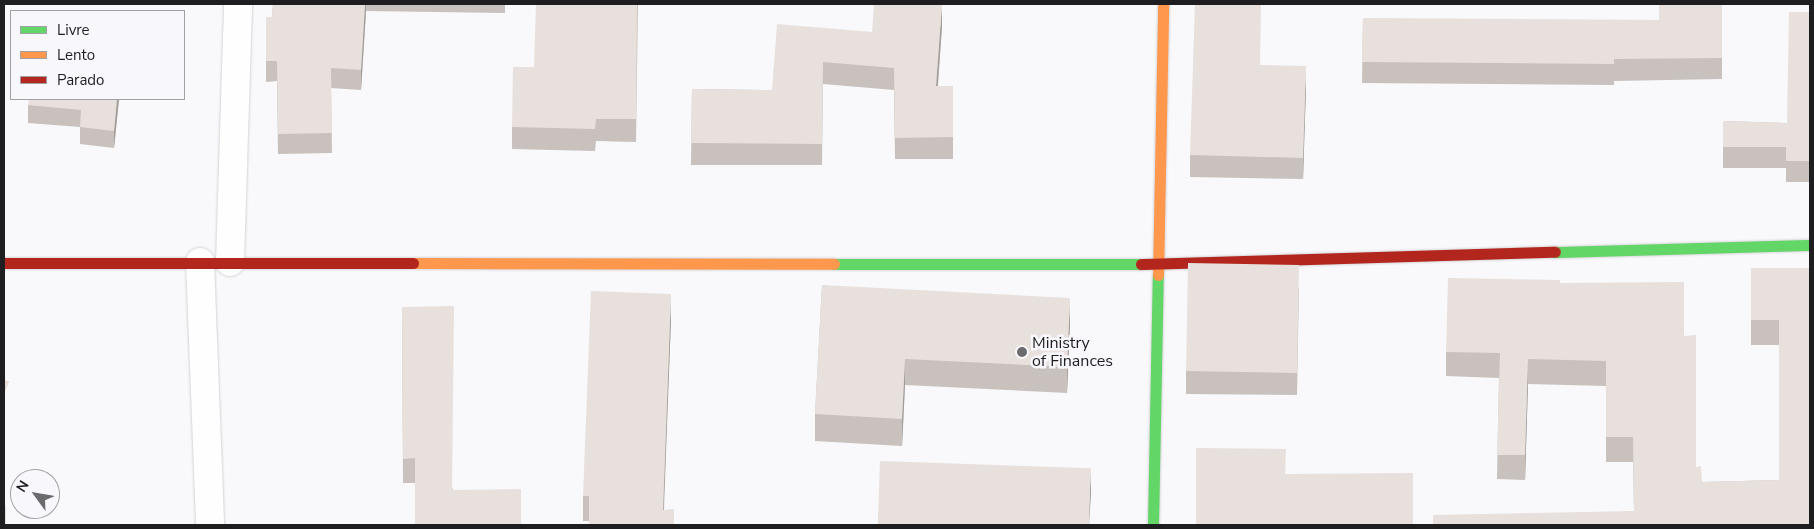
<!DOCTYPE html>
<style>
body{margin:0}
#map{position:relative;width:1814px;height:529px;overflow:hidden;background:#f9f8fb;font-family:"Nunito Sans",sans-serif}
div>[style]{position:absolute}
.roads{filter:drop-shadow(0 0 1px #d4d4d6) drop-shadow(0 0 1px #d4d4d6)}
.street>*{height:28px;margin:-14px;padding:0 14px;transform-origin:14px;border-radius:14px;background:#fefefe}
.fast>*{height:11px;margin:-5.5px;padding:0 5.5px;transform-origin:5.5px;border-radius:5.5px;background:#63d668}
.slow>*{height:11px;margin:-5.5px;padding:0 5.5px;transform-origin:5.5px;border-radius:5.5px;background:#ff974d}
.jam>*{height:11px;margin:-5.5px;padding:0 5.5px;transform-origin:5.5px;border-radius:5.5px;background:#b3261e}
.wall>*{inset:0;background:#c8c1bd;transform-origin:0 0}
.shaded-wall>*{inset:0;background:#a29d9a}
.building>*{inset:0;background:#e8e0dc;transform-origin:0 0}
.dots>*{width:14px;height:14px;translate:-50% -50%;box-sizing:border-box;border:2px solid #f8f7fc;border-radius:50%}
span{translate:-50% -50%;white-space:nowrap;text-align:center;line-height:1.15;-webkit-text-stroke:5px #f8f7fc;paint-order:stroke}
.poi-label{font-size:16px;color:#1e1e20}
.left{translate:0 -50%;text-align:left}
.frame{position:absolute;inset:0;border:5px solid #1e1e20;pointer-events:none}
.legend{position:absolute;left:10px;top:10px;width:175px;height:90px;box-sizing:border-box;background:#f8f7fc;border:1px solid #a1a0a4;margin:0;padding:6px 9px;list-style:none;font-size:15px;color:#1e1e20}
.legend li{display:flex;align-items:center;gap:10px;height:25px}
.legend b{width:25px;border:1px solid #a1a0a4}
.north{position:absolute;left:10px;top:469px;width:50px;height:50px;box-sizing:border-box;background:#f8f7fc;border:1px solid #a1a0a4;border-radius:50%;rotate:302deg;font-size:14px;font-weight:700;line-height:20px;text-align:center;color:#1e1e20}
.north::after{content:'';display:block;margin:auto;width:18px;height:22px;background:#6b6a6d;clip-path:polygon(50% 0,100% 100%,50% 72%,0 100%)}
</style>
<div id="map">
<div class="roads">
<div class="street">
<i style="left:200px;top:262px;width:263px;rotate:87.8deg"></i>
<i style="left:230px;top:262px;width:258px;rotate:-88.2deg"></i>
</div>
<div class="fast">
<i style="left:1555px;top:252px;width:255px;rotate:-1.6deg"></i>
<i style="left:834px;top:264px;width:307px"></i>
<i style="left:1153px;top:525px;width:250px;rotate:-88.9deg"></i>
</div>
<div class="slow">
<i style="left:413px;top:263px;width:421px;rotate:0.1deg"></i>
<i style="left:1158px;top:275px;width:271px;rotate:-88.9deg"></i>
</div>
<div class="jam">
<i style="left:4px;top:263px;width:409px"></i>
<i style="left:1141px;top:264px;width:414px;rotate:-1.7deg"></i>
</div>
</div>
<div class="wall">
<i style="clip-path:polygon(273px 4px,505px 4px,505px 13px,366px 11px,361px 90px,331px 88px,332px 153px,278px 154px,277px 81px,266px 82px,266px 17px,272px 17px)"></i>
<i style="clip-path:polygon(638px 4px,636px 142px,596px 141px,595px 151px,512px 149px,512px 127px,534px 67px)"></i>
<i style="clip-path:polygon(1810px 12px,1810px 182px,1786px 182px,1786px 168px,1723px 168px,1723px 121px,1787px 123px)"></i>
<i style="clip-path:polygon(1363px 18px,1722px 58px,1722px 79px,1614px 81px,1614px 85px,1362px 83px)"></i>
<i style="clip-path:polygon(942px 26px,938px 86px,953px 86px,953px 159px,895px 159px,894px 90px,823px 84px,822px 165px,691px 165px,692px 89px,772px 90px,872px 32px)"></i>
<i style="clip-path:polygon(1261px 65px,1306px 87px,1303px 179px,1190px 177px,1190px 155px)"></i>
<i style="clip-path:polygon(119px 99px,114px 148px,80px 144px,80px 127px,28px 123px,28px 105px)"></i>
<i style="clip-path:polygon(1751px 268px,1810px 268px,1810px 525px,1433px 525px,1634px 511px,1633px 462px,1606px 462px,1606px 386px,1528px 384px,1525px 480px,1497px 479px,1499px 378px,1446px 376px,1446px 352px,1560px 283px,1684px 336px,1696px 467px,1702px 482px,1779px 480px,1779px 345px,1751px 345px)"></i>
<i style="clip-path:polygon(822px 285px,1070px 324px,1067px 393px,905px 385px,902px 446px,815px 441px,815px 414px)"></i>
<i style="clip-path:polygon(1299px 287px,1297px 395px,1186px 394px,1186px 371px)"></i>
<i style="clip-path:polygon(402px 307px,453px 490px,415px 483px,403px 483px)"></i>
<i style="clip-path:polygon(671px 319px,664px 510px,589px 521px,583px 521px,583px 496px)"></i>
<i style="left:4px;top:380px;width:5px;height:71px;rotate:22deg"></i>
</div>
<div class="shaded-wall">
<i style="clip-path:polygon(365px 4px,366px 4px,366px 11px,361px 90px,361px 70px)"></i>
<i style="clip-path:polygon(942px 4px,942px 26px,936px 108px,936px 86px)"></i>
<i style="clip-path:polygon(1306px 66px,1306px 87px,1303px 179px,1303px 158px)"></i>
<i style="clip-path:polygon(117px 99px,119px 99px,114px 148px,114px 131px)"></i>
<i style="clip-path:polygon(671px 294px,671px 319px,663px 525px,663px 510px)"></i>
<i style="clip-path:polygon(1070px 298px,1070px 324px,1067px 393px,1067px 367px)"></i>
<i style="clip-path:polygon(905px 359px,905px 385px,902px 446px,902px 419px)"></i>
<i style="clip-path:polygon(1528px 359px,1528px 384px,1525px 480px,1525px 455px)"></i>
<i style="clip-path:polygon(1091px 469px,1091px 494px,1089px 525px,1088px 525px)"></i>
</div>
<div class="building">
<i style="clip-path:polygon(273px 4px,365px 4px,361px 70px,331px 68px,332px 133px,278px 134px,277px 61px,266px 61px,266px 17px,272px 17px)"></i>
<i style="clip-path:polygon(536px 4px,637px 4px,636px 119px,596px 119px,595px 129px,512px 127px,513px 67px,534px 67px)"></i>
<i style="clip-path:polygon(874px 4px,942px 4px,936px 86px,953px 86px,953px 137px,895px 138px,894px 68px,823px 62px,822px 144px,691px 143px,692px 89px,772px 90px,777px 24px,872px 32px)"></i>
<i style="clip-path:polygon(1195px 4px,1261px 4px,1260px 65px,1306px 66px,1303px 158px,1190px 155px)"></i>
<i style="clip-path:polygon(1659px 4px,1722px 4px,1722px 58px,1614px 59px,1614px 64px,1362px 62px,1363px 18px,1659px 20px)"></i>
<i style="clip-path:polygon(1789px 12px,1810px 12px,1810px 161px,1786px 161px,1786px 147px,1723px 147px,1723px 121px,1787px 123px)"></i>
<i style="clip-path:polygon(29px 99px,117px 99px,114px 131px,80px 127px,81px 110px,28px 105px)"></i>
<i style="left:1188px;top:263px;width:111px;height:108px;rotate:1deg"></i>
<i style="clip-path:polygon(1751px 268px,1810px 268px,1810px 525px,1809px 525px,1809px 524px,1715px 524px,1715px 525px,1433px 525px,1433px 515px,1634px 511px,1633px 437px,1606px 437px,1606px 361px,1528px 359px,1525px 455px,1497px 455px,1500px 353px,1446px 352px,1448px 278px,1560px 280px,1560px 283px,1684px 282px,1684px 336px,1696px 335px,1696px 467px,1701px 466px,1702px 482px,1779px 480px,1779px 320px,1751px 320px)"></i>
<i style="clip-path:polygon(822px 285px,1070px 298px,1067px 367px,905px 359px,902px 419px,815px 414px)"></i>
<i style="clip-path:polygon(591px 291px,671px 294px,663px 510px,674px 509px,674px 525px,589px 525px,589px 496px,583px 496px)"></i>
<i style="clip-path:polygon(454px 306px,452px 490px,521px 489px,521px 525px,415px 525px,415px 458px,403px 459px,402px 307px)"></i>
<i style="left:4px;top:380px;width:5px;height:49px;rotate:22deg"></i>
<i style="clip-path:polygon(1196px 448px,1286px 449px,1285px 474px,1413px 473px,1413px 525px,1196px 525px)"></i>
<i style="left:880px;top:461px;width:211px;height:64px;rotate:2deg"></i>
<i style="left:4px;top:505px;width:2px;height:20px"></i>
</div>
<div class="dots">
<i style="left:1022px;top:352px;background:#6b6a6d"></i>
</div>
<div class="poi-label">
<span class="left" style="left:1032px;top:352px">Ministry<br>of Finances</span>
</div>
<div class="frame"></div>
<ul class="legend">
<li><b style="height:6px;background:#63d668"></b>Livre</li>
<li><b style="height:6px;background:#ff974d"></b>Lento</li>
<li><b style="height:6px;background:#b3261e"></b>Parado</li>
</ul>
<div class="north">N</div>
</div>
